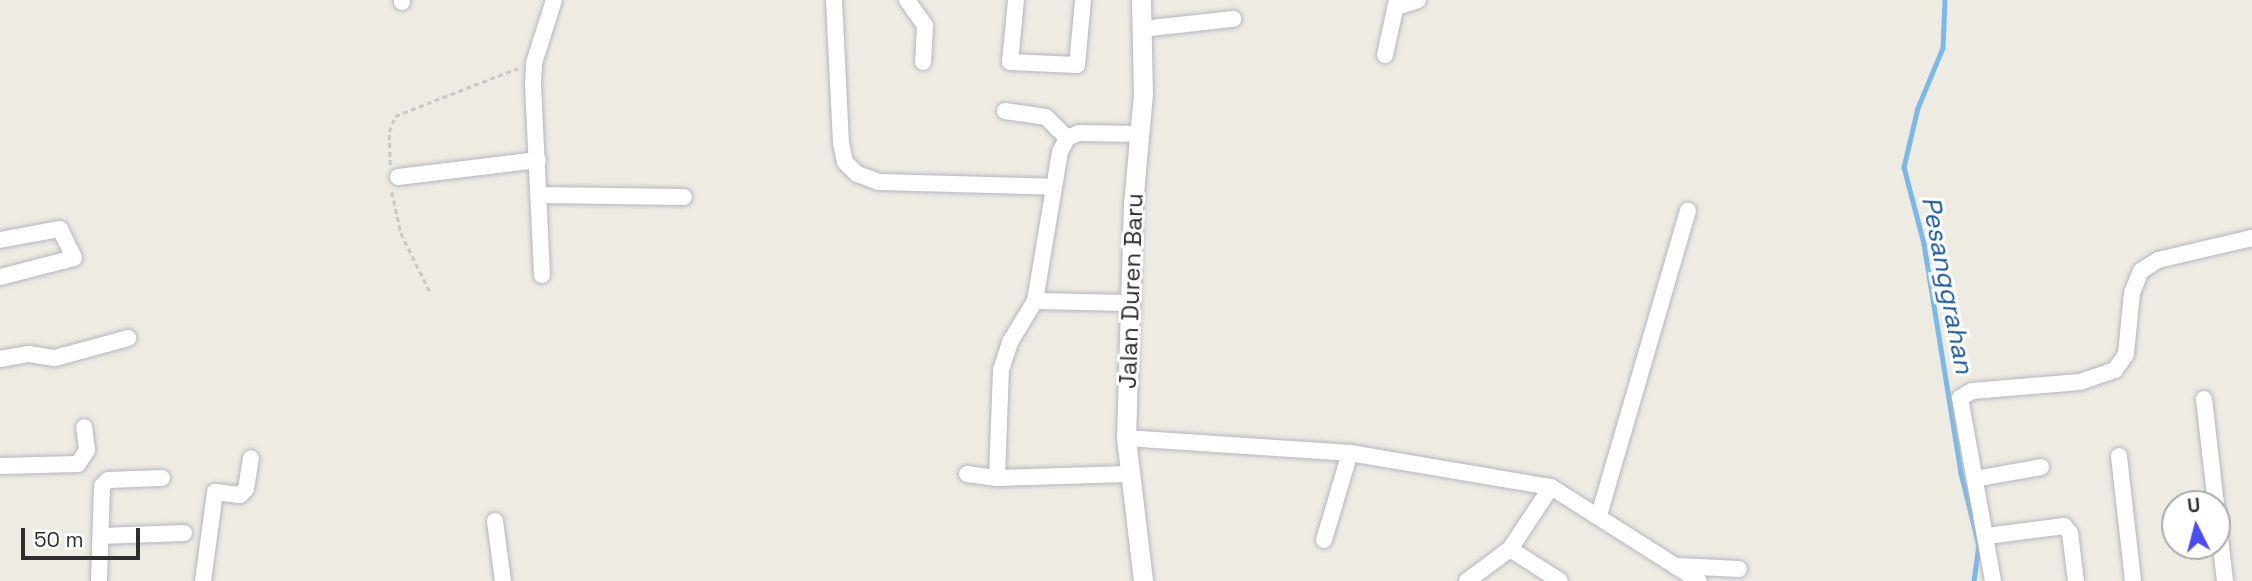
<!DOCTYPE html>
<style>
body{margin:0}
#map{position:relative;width:2252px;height:581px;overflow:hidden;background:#eeebe2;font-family:"Space Grotesk",sans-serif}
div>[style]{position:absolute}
.stream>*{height:4.5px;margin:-2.25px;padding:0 2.25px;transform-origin:2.25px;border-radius:2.25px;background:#7bb9ea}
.path>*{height:2.5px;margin-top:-1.25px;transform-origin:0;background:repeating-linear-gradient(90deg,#c9c9c9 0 5px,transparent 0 8.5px)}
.roads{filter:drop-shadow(0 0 2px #b5b5c0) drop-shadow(0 0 2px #b5b5c0)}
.minor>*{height:16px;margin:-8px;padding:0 8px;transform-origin:8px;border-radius:8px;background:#fff}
.tertiary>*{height:19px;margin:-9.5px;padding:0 9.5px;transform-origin:9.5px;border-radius:9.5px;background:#fff}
span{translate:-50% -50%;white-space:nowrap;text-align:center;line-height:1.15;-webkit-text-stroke:6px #fff;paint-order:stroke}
.street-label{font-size:24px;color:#2e2e2e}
.water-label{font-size:26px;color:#14569c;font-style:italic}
.north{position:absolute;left:2161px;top:490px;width:70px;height:70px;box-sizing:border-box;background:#fff;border:2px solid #ababab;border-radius:50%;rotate:354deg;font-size:19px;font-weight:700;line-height:28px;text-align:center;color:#2e2e2e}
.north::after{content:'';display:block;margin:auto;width:24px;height:32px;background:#4b4df2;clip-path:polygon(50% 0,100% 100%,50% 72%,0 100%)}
.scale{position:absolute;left:21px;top:528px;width:119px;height:32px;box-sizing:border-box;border:4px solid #2e2e2e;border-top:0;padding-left:9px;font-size:21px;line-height:24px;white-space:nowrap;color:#2e2e2e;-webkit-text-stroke:5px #fff;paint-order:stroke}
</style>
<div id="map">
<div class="stream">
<i style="left:1945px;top:0;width:48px;rotate:92.4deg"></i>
<i style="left:1943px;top:48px;width:65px;rotate:112.6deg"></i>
<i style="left:1918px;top:108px;width:61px;rotate:103.3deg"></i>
<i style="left:1904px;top:167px;width:80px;rotate:75.4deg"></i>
<i style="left:1924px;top:244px;width:232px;rotate:80.8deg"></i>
<i style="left:1961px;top:473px;width:74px;rotate:76deg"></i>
<i style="left:1979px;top:545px;width:36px;rotate:98deg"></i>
</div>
<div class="path">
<i style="left:390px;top:165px;width:33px;rotate:-92deg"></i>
<i style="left:389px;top:132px;width:17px;rotate:-69deg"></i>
<i style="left:395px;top:116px;width:132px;rotate:-21.3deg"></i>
<i style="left:392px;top:192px;width:42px;rotate:77.6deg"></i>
<i style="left:401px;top:233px;width:66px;rotate:63.8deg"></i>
</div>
<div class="roads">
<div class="minor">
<i style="left:402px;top:0;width:2px;rotate:90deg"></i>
<i style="left:834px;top:0;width:143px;rotate:87.2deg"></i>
<i style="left:841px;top:143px;width:19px;rotate:78deg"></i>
<i style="left:845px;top:162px;width:17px;rotate:45deg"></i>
<i style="left:857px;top:174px;width:23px;rotate:20deg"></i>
<i style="left:879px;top:182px;width:175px;rotate:1.6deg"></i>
<i style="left:907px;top:0;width:32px;rotate:55deg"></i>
<i style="left:925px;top:26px;width:36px;rotate:93deg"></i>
<i style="left:1016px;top:0;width:62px;rotate:95.5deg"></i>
<i style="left:1010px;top:62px;width:67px;rotate:2.6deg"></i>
<i style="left:1077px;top:65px;width:65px;rotate:-84.7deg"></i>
<i style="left:1397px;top:7px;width:22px;rotate:-18deg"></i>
<i style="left:1142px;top:29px;width:92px;rotate:-6.3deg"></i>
<i style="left:1385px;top:55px;width:56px;rotate:-77.7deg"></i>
<i style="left:1005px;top:111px;width:41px;rotate:8.3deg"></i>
<i style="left:1046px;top:117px;width:30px;rotate:45deg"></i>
<i style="left:398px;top:177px;width:141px;rotate:-6.9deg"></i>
<i style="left:539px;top:195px;width:145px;rotate:0.8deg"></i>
<i style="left:0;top:240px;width:61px;rotate:-10.4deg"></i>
<i style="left:60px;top:229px;width:32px;rotate:64deg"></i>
<i style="left:74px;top:258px;width:76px;rotate:165.6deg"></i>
<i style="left:542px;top:275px;width:192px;rotate:-92.7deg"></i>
<i style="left:533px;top:83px;width:20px;rotate:-87deg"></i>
<i style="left:534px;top:63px;width:66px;rotate:-72.4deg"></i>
<i style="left:1035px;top:301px;width:95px;rotate:1.2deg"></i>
<i style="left:0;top:359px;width:29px;rotate:-10deg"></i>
<i style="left:29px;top:354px;width:26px;rotate:9deg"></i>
<i style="left:55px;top:358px;width:76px;rotate:-15.3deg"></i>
<i style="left:2204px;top:399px;width:106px;rotate:83.5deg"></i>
<i style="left:1126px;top:438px;width:225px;rotate:3.8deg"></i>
<i style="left:1350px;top:453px;width:204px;rotate:9.6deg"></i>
<i style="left:1551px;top:487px;width:175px;rotate:32.4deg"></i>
<i style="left:2119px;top:456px;width:126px;rotate:83.6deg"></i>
<i style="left:0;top:466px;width:78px;rotate:-1.5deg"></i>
<i style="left:78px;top:464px;width:17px;rotate:-57deg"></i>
<i style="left:87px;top:450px;width:23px;rotate:-97deg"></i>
<i style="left:967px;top:474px;width:30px;rotate:8deg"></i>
<i style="left:997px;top:478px;width:131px;rotate:-1.7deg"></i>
<i style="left:997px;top:478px;width:108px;rotate:-87.9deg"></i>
<i style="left:1001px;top:370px;width:29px;rotate:-72deg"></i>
<i style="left:1010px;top:342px;width:48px;rotate:-58.6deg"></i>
<i style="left:1035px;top:301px;width:151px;rotate:-80.5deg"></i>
<i style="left:1060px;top:152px;width:16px;rotate:-63deg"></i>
<i style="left:1067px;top:138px;width:13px;rotate:-23deg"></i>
<i style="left:1079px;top:133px;width:61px;rotate:0.9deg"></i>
<i style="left:1975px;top:479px;width:67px;rotate:-10.3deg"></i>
<i style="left:2217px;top:512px;width:69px;rotate:83.4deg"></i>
<i style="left:1599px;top:515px;width:317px;rotate:-73.7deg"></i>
<i style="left:495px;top:521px;width:61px;rotate:82.4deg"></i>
<i style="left:101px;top:536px;width:83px;rotate:-2.1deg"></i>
<i style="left:1987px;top:536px;width:78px;rotate:-7.4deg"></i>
<i style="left:2064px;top:526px;width:9px;rotate:49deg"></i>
<i style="left:2070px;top:533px;width:48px;rotate:82.9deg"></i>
<i style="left:1324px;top:540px;width:91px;rotate:-73.4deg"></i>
<i style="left:1510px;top:549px;width:59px;rotate:32.6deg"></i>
<i style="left:1678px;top:566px;width:61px;rotate:2.8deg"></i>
<i style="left:99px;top:581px;width:95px;rotate:-88.2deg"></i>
<i style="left:102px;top:486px;width:8px;rotate:-45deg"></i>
<i style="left:108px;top:480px;width:54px;rotate:-2.1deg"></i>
<i style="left:203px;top:581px;width:90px;rotate:-82.3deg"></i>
<i style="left:215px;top:492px;width:25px;rotate:7deg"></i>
<i style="left:240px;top:495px;width:8px;rotate:-45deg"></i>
<i style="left:246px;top:489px;width:31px;rotate:-81deg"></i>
<i style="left:1467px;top:581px;width:54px;rotate:-36.7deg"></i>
<i style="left:1510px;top:549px;width:74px;rotate:-56.5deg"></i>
<i style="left:1993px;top:581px;width:186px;rotate:-100.2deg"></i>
<i style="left:1960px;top:398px;width:14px;rotate:-30deg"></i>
<i style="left:1972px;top:391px;width:108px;rotate:-4.8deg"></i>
<i style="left:2080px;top:382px;width:37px;rotate:-19deg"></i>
<i style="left:2115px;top:370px;width:19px;rotate:-55deg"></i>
<i style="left:2126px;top:354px;width:61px;rotate:-84.4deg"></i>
<i style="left:2132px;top:293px;width:24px;rotate:-68deg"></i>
<i style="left:2141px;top:271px;width:20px;rotate:-33deg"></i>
<i style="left:2158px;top:260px;width:97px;rotate:-13.2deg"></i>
</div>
<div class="tertiary">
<i style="left:1141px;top:0;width:93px;rotate:88.8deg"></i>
<i style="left:1143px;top:93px;width:111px;rotate:95.1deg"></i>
<i style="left:1133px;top:204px;width:234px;rotate:91.7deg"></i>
<i style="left:1126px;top:438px;width:144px;rotate:83.2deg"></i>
</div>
</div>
<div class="street-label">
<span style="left:1131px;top:291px;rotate:-88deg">Jalan Duren Baru</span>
</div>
<div class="water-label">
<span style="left:1947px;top:285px;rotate:79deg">Pesanggrahan</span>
</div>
<div class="north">U</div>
<div class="scale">50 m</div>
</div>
